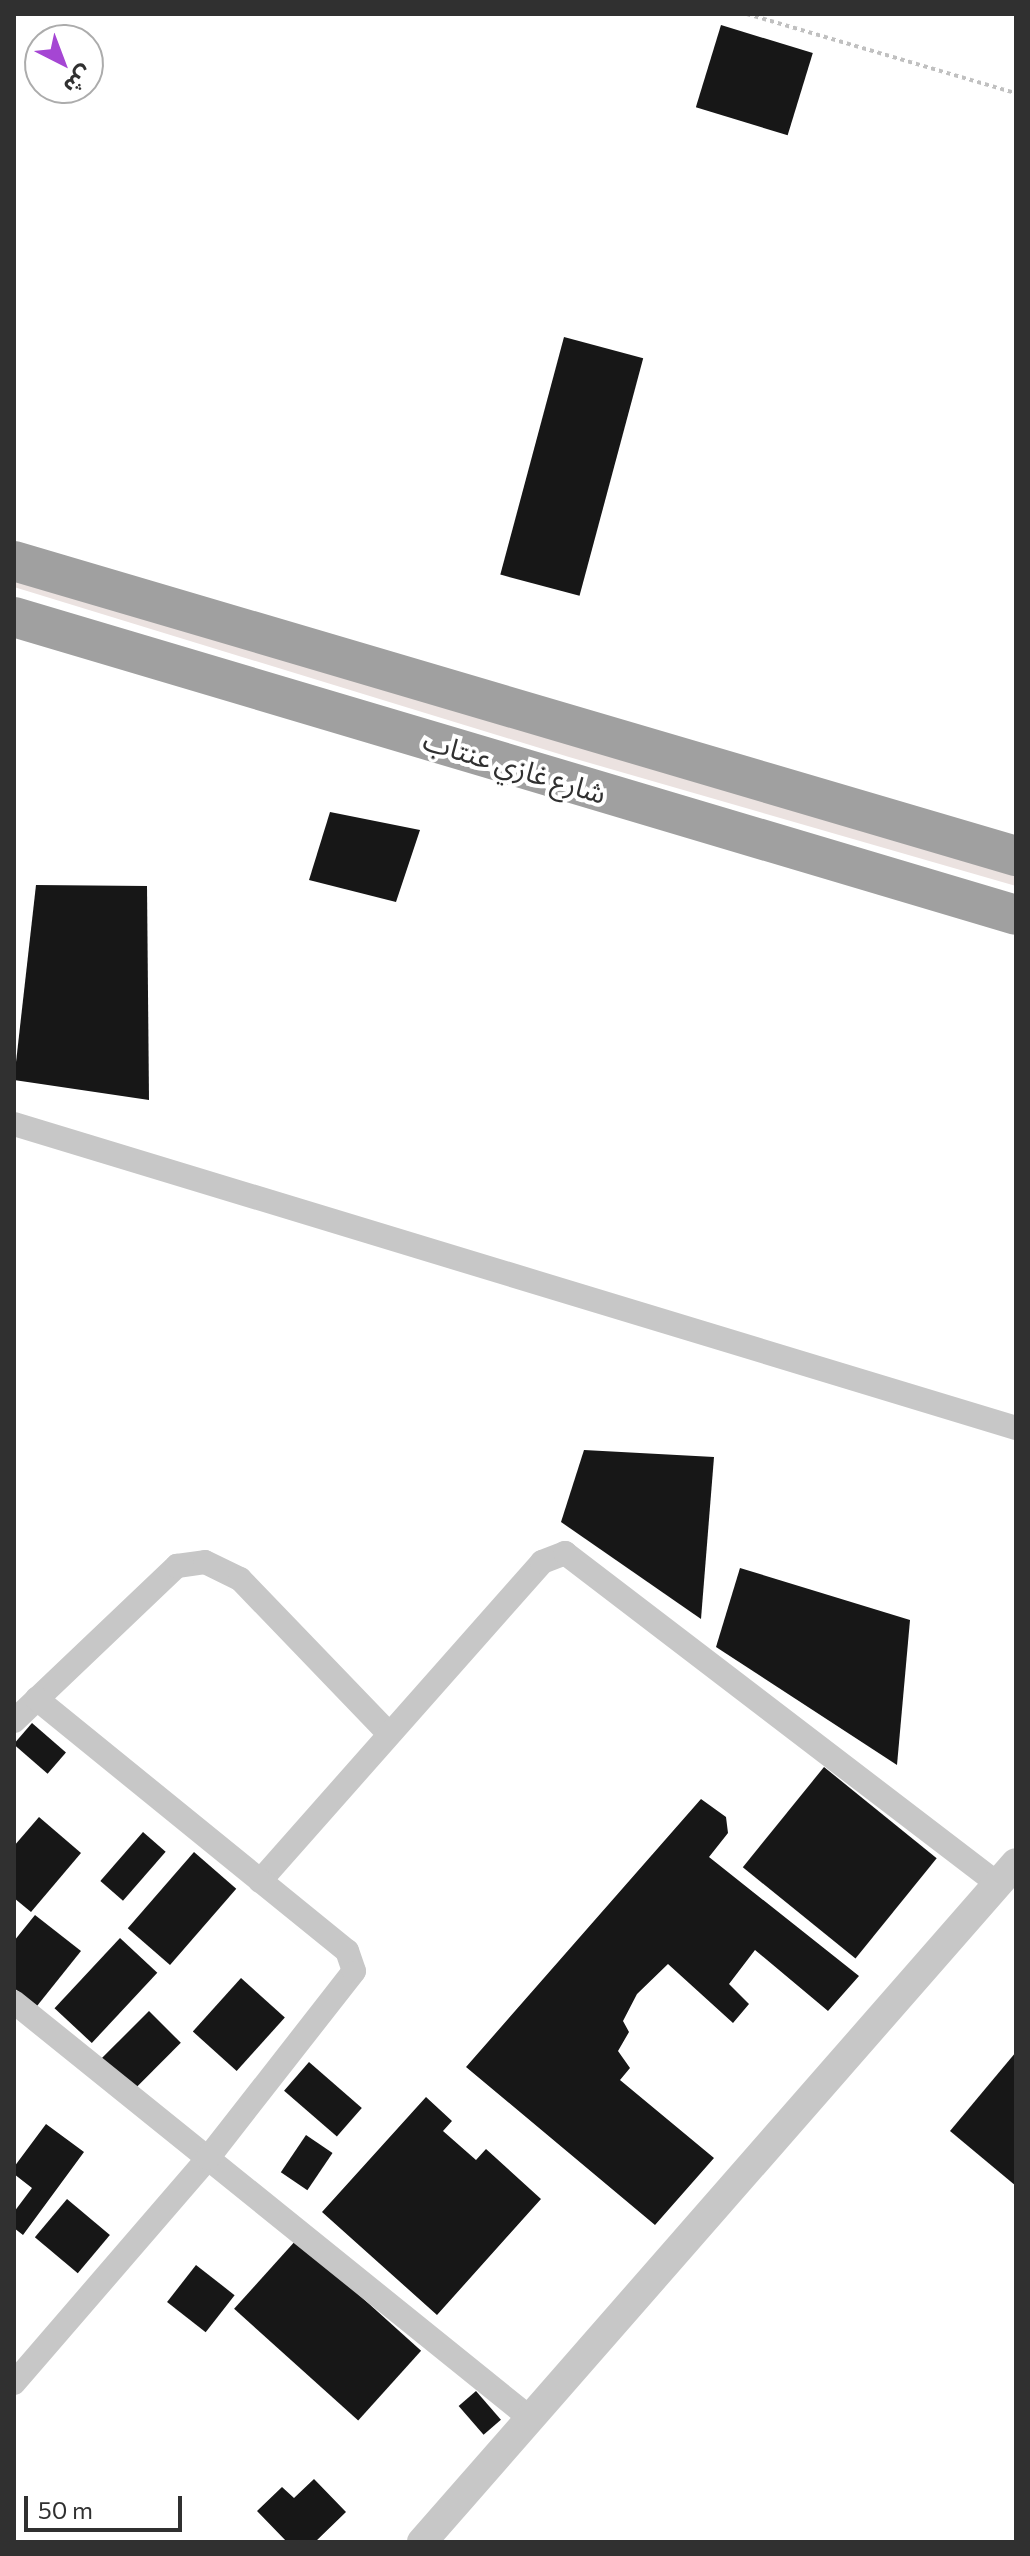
<!DOCTYPE html>
<meta charset="utf-8">
<style>
body{margin:0}
#map{position:relative;width:1030px;height:2556px;overflow:hidden;background:#fff;font-family:Commissioner,"Noto Sans Arabic",sans-serif}
div>[style]{position:absolute}
.green>*{inset:0;background:#ebe2e0}
.building>*{inset:0;background:#171717;transform-origin:0 0}
.path>*{height:4px;margin-top:-2px;transform-origin:0;background:repeating-linear-gradient(90deg,#c0c0c0 0 4px,transparent 0 8px)}
.minor>*{height:24px;margin:-12px;padding:0 12px;transform-origin:12px;border-radius:12px;background:#c7c7c7}
.tertiary>*{height:30px;margin:-15px;padding:0 15px;transform-origin:15px;border-radius:15px;background:#c7c7c7}
.trunk>*{height:40px;margin:-20px;padding:0 20px;transform-origin:20px;border-radius:20px;background:#a0a0a0}
span{translate:-50% -50%;white-space:nowrap;text-align:center;line-height:1.15;-webkit-text-stroke:8px #fff;paint-order:stroke}
.street-label{font-size:28px;color:#303030}
.frame{position:absolute;inset:0;border:16px solid #303030;pointer-events:none}
.north{position:absolute;left:24px;top:24px;width:80px;height:80px;box-sizing:border-box;background:#fff;border:2px solid #acacac;border-radius:50%;rotate:138deg;font-size:22px;font-weight:700;line-height:32px;text-align:center;color:#303030}
.north::after{content:'';display:block;margin:auto;width:28px;height:36px;background:#a546d3;clip-path:polygon(50% 0,100% 100%,50% 72%,0 100%)}
.scale{position:absolute;left:24px;top:2496px;width:158px;height:36px;box-sizing:border-box;border:4px solid #303030;border-top:0;padding-left:10px;font-size:24px;line-height:28px;white-space:nowrap;color:#303030;-webkit-text-stroke:6px #fff;paint-order:stroke}
</style>
<div id="map">
<div class="green">
<i style="clip-path:polygon(14px 576px,1016px 875px,1016px 886px,569px 757px,14px 587px)"></i>
</div>
<div class="building">
<i style="left:721px;top:25px;width:96px;height:86px;rotate:17deg"></i>
<i style="left:564px;top:337px;width:82px;height:246px;rotate:15deg"></i>
<i style="clip-path:polygon(330px 812px,420px 830px,396px 902px,309px 880px)"></i>
<i style="clip-path:polygon(36px 885px,147px 886px,149px 1100px,14px 1080px)"></i>
<i style="clip-path:polygon(584px 1450px,714px 1457px,701px 1619px,561px 1522px)"></i>
<i style="clip-path:polygon(740px 1568px,910px 1620px,897px 1765px,716px 1647px)"></i>
<i style="left:32px;top:1723px;width:45px;height:28px;rotate:41deg"></i>
<i style="left:824px;top:1767px;width:145px;height:129px;rotate:39deg"></i>
<i style="clip-path:polygon(701px 1799px,726px 1817px,728px 1833px,709px 1857px,859px 1976px,828px 2011px,755px 1950px,729px 1984px,749px 2004px,733px 2023px,668px 1964px,637px 1994px,623px 2021px,629px 2032px,618px 2051px,630px 2068px,620px 2080px,714px 2158px,655px 2225px,466px 2067px)"></i>
<i style="clip-path:polygon(39px 1817px,81px 1853px,31px 1912px,14px 1898px,14px 1846px)"></i>
<i style="left:143px;top:1832px;width:30px;height:65px;rotate:41deg"></i>
<i style="left:194px;top:1852px;width:56px;height:101px;rotate:41deg"></i>
<i style="clip-path:polygon(35px 1915px,81px 1951px,37px 2006px,14px 1988px,14px 1941px)"></i>
<i style="left:120px;top:1938px;width:51px;height:96px;rotate:43deg"></i>
<i style="left:241px;top:1978px;width:59px;height:72px;rotate:42deg"></i>
<i style="left:149px;top:2011px;width:45px;height:68px;rotate:45deg"></i>
<i style="clip-path:polygon(1016px 2052px,1016px 2186px,950px 2131px)"></i>
<i style="left:309px;top:2062px;width:70px;height:38px;rotate:41deg"></i>
<i style="clip-path:polygon(426px 2097px,452px 2121px,443px 2131px,476px 2160px,486px 2149px,541px 2199px,437px 2315px,322px 2212px)"></i>
<i style="clip-path:polygon(46px 2124px,84px 2152px,23px 2235px,14px 2228px,14px 2212px,32px 2188px,14px 2174px,14px 2167px)"></i>
<i style="left:306px;top:2135px;width:32px;height:45px;rotate:34deg"></i>
<i style="left:67px;top:2199px;width:56px;height:50px;rotate:40deg"></i>
<i style="left:297px;top:2239px;width:167px;height:94px;rotate:42deg"></i>
<i style="left:196px;top:2265px;width:49px;height:47px;rotate:38deg"></i>
<i style="left:476px;top:2391px;width:38px;height:23px;rotate:49deg"></i>
<i style="clip-path:polygon(314px 2479px,346px 2512px,315px 2542px,287px 2542px,257px 2511px,282px 2487px,294px 2498px)"></i>
</div>
<div class="path">
<i style="left:747px;top:14px;width:280px;rotate:16.4deg"></i>
</div>
<div class="minor">
<i style="left:14px;top:1124px;width:1047px;rotate:16.88deg"></i>
<i style="left:14px;top:1721px;width:225px;rotate:-43.6deg"></i>
<i style="left:177px;top:1566px;width:28px;rotate:-8deg"></i>
<i style="left:205px;top:1562px;width:39px;rotate:26deg"></i>
<i style="left:240px;top:1579px;width:215px;rotate:46.1deg"></i>
<i style="left:260px;top:1881px;width:426px;rotate:-48.5deg"></i>
<i style="left:542px;top:1562px;width:25px;rotate:-21deg"></i>
<i style="left:565px;top:1553px;width:545px;rotate:37.4deg"></i>
<i style="left:14px;top:2002px;width:663px;rotate:38.88deg"></i>
<i style="left:14px;top:2383px;width:297px;rotate:-49.2deg"></i>
<i style="left:208px;top:2158px;width:237px;rotate:-52deg"></i>
<i style="left:354px;top:1971px;width:21px;rotate:-109deg"></i>
<i style="left:347px;top:1951px;width:400px;rotate:-140.9deg"></i>
</div>
<div class="tertiary">
<i style="left:422px;top:2542px;width:902px;rotate:-48.82deg"></i>
</div>
<div class="trunk">
<i style="left:14px;top:561px;width:1045px;rotate:16.41deg"></i>
<i style="left:14px;top:617px;width:1045px;rotate:16.56deg"></i>
</div>
<div class="street-label">
<span style="left:515px;top:766px;rotate:17deg">شارع غازي عنتاب</span>
</div>
<div class="frame"></div>
<div class="north">ش</div>
<div class="scale">50 m</div>
</div>
